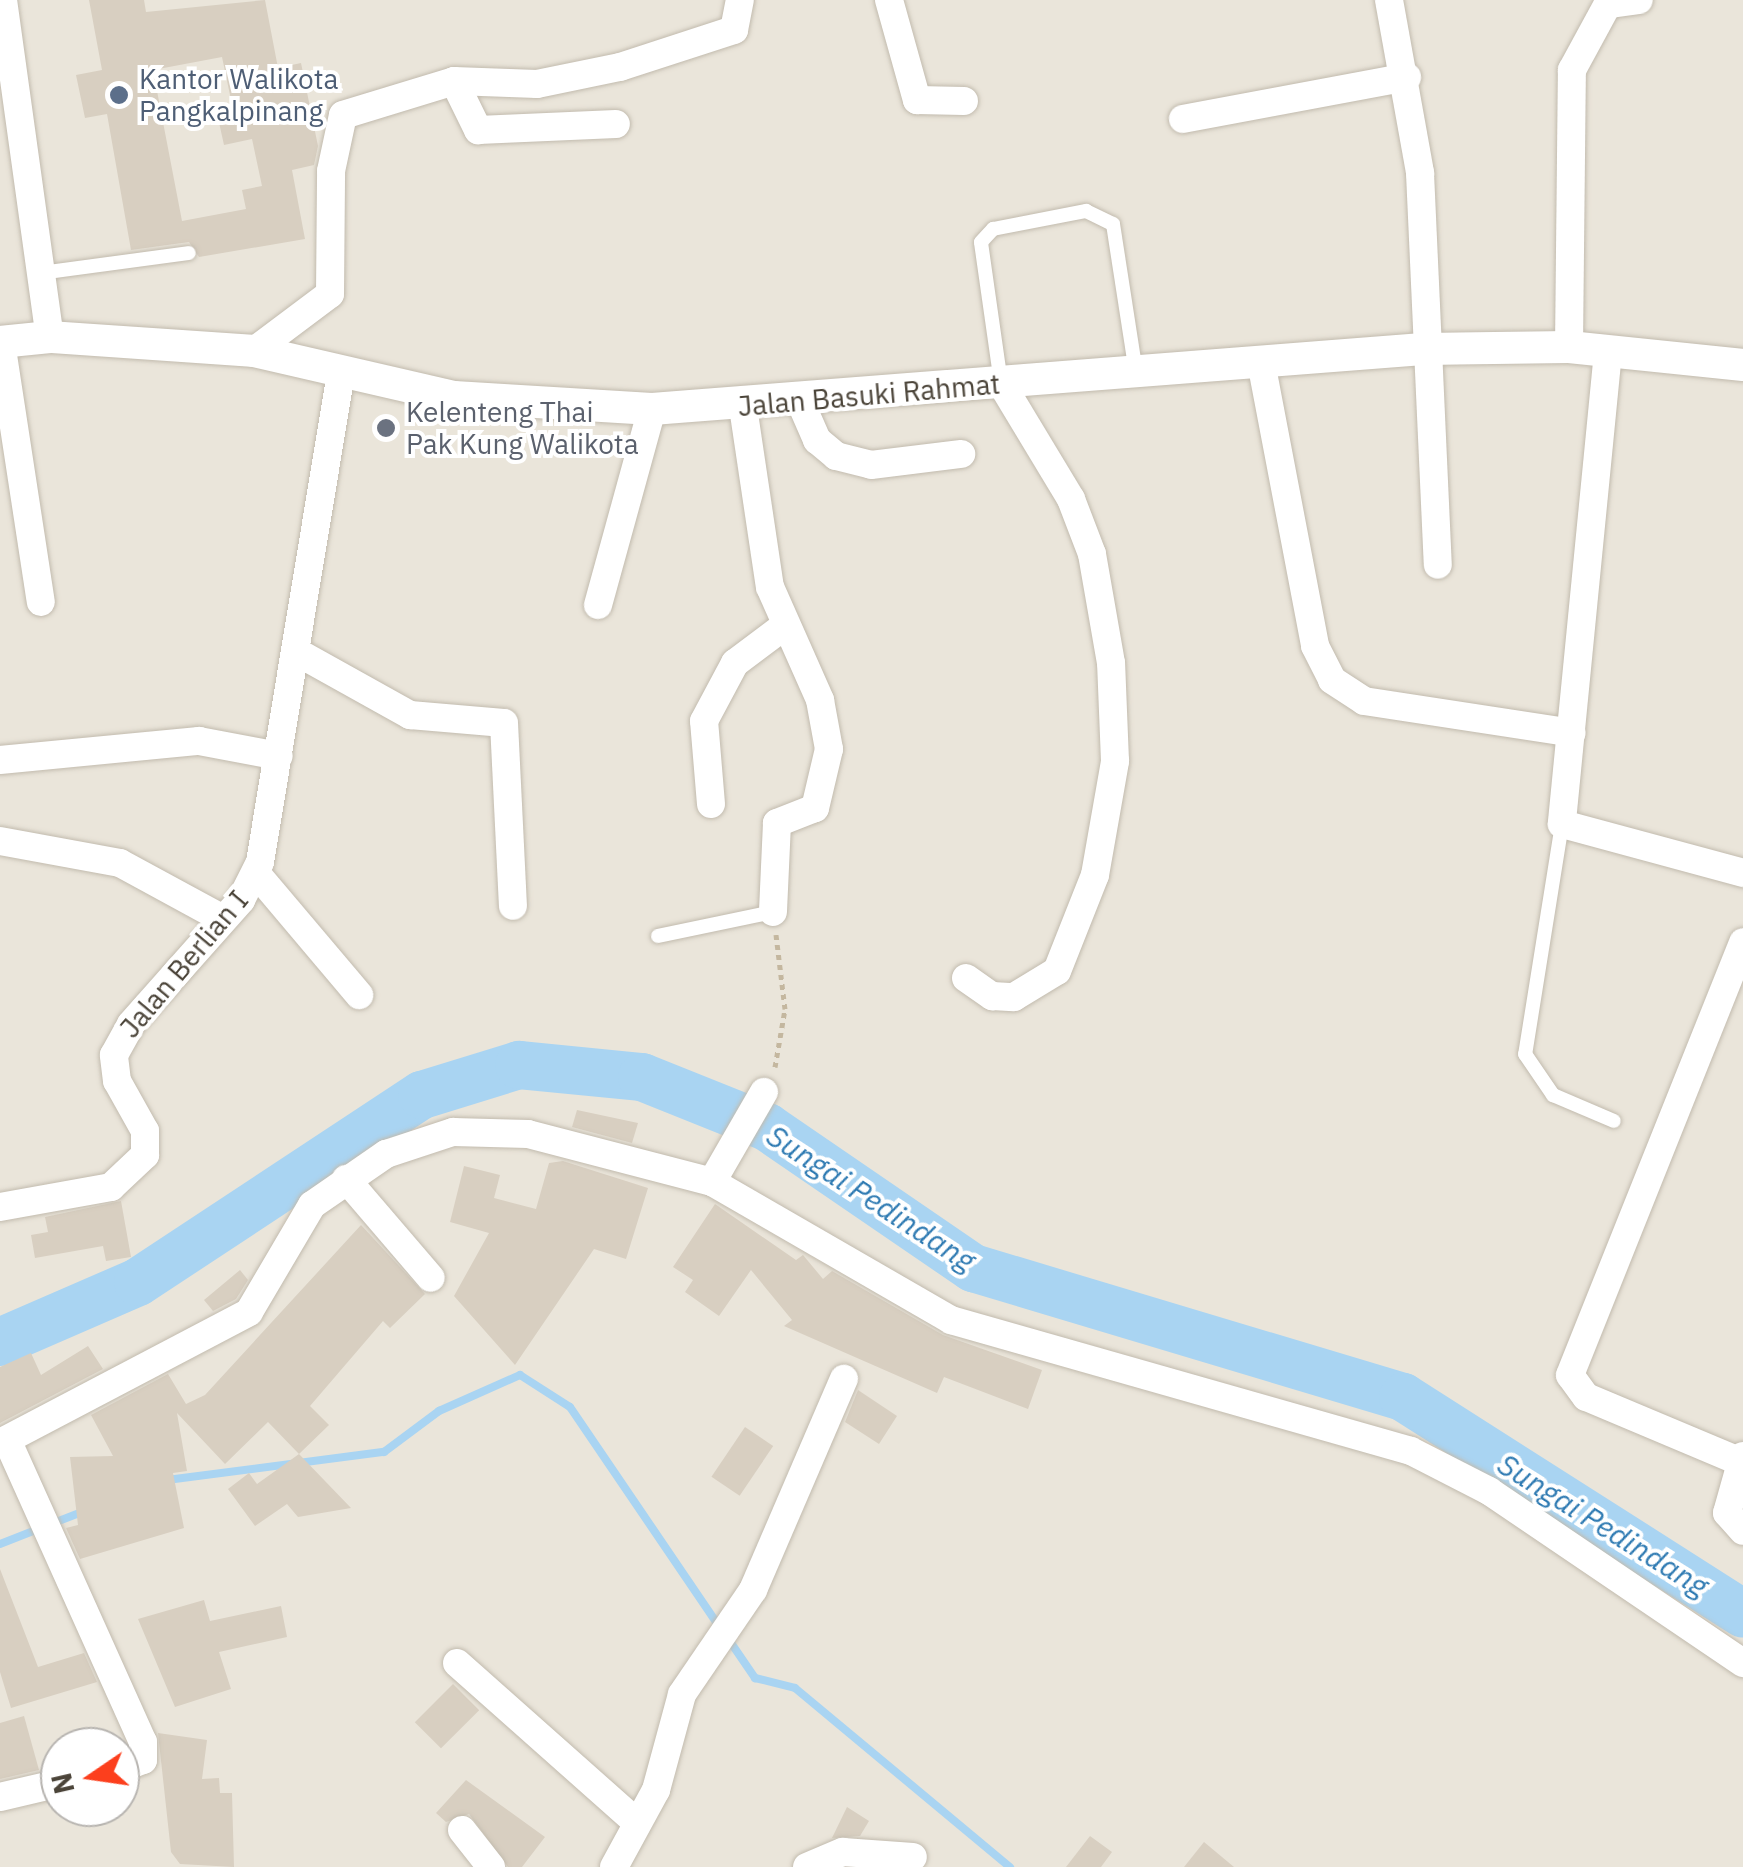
<!DOCTYPE html>
<style>
body{margin:0}
#map{position:relative;width:1743px;height:1867px;overflow:hidden;background:#f6f3ec;font-family:"IBM Plex Sans",sans-serif}
div>[style]{position:absolute}
.residential>*{inset:0;background:#eae5da}
.stream>*{height:8px;margin:-4px;padding:0 4px;transform-origin:4px;border-radius:4px;background:#a9d4f2}
.river>*{height:48px;margin:-24px;padding:0 24px;transform-origin:24px;border-radius:24px;background:#a9d4f2}
.building>*{inset:0;background:#d8cfc1;transform-origin:0 0}
.path>*{height:5px;margin-top:-2.5px;transform-origin:0;background:repeating-linear-gradient(90deg,#c4b79f 0 5px,transparent 0 10px)}
.roads{filter:drop-shadow(0 0 2px #c2bbae) drop-shadow(0 0 2px #c2bbae)}
.service>*{height:14px;margin:-7px;padding:0 7px;transform-origin:7px;border-radius:7px;background:#fff}
.minor>*{height:28px;margin:-14px;padding:0 14px;transform-origin:14px;border-radius:14px;background:#fff}
.tertiary>*{height:32px;margin:-16px;padding:0 16px;transform-origin:16px;border-radius:16px;background:#fff}
.dots>*{width:28px;height:28px;translate:-50% -50%;box-sizing:border-box;border:5px solid #fff;border-radius:50%}
span{translate:-50% -50%;white-space:nowrap;text-align:center;line-height:1.15;-webkit-text-stroke:8px #fff;paint-order:stroke}
.service-label{font-size:28px;color:#4e5e75}
.left{translate:0 -50%;text-align:left}
.street-label{font-size:28px;color:#4b4439}
.worship-label{font-size:28px;color:#5b616d}
.water-label{font-size:30px;color:#2e7ab2;font-style:italic}
.north{position:absolute;left:40px;top:1727px;width:100px;height:100px;box-sizing:border-box;background:#fff;border:2px solid #b7b4b0;border-radius:50%;rotate:257deg;font-size:28px;font-weight:700;line-height:40px;text-align:center;color:#4b4439}
.north::after{content:'';display:block;margin:auto;width:35px;height:45px;background:#fc3f1d;clip-path:polygon(50% 0,100% 100%,50% 72%,0 100%)}
</style>
<div id="map">
<div class="residential">
<i style="clip-path:polygon(evenodd,0 0,1743px 0,1743px 1867px,0 1867px,0 0,60px 1747px,120px 1747px,120px 1807px,60px 1807px,60px 1747px)"></i>
</div>
<div class="stream">
<i style="left:167px;top:1480px;width:219px;rotate:-7.4deg"></i>
<i style="left:384px;top:1452px;width:69px;rotate:-36.7deg"></i>
<i style="left:439px;top:1411px;width:89px;rotate:-24deg"></i>
<i style="left:520px;top:1375px;width:59px;rotate:32.6deg"></i>
<i style="left:570px;top:1407px;width:265px;rotate:55.8deg"></i>
<i style="left:0;top:1544px;width:90px;rotate:-21.4deg"></i>
<i style="left:727px;top:1637px;width:50px;rotate:55.7deg"></i>
<i style="left:755px;top:1678px;width:41px;rotate:14deg"></i>
<i style="left:795px;top:1688px;width:280px;rotate:39.8deg"></i>
</div>
<div class="river">
<i style="left:0;top:1342px;width:150px;rotate:-23.5deg"></i>
<i style="left:138px;top:1282px;width:340px;rotate:-33.4deg"></i>
<i style="left:422px;top:1095px;width:102px;rotate:-17.2deg"></i>
<i style="left:519px;top:1065px;width:124px;rotate:5.6deg"></i>
<i style="left:642px;top:1077px;width:135px;rotate:21.8deg"></i>
<i style="left:767px;top:1127px;width:250px;rotate:34.4deg"></i>
<i style="left:973px;top:1268px;width:449px;rotate:16.7deg"></i>
<i style="left:1403px;top:1397px;width:403px;rotate:32.5deg"></i>
</div>
<div class="building">
<i style="clip-path:polygon(evenodd,89px 0,144px 0,146px 12px,265px 0,278px 68px,301px 63px,318px 146px,314px 165px,292px 170px,305px 239px,199px 257px,189px 242px,131px 250px,107px 114px,85px 118px,76px 75px,102px 70px,89px 0,222px 57px,234px 114px,218px 118px,224px 145px,252px 139px,262px 186px,242px 190px,246px 209px,182px 221px,153px 70px,222px 57px)"></i>
<i style="clip-path:polygon(577px 1110px,638px 1123px,632px 1143px,572px 1127px)"></i>
<i style="clip-path:polygon(563px 1161px,648px 1188px,626px 1259px,594px 1249px,515px 1365px,454px 1296px,489px 1233px,450px 1222px,464px 1166px,500px 1175px,494px 1198px,536px 1209px,549px 1163px)"></i>
<i style="clip-path:polygon(121px 1201px,131px 1257px,106px 1261px,103px 1246px,35px 1258px,31px 1235px,48px 1232px,45px 1217px)"></i>
<i style="clip-path:polygon(715px 1204px,796px 1260px,803px 1255px,823px 1279px,832px 1271px,943px 1335px,1042px 1370px,1028px 1409px,944px 1377px,937px 1393px,784px 1326px,792px 1320px,751px 1270px,719px 1316px,685px 1292px,693px 1280px,673px 1267px)"></i>
<i style="clip-path:polygon(361px 1225px,425px 1294px,390px 1328px,383px 1321px,310px 1406px,329px 1425px,299px 1454px,268px 1422px,225px 1464px,177px 1413px,187px 1471px,173px 1473px,184px 1528px,80px 1559px,66px 1528px,78px 1525px,70px 1457px,113px 1456px,91px 1415px,168px 1374px,186px 1404px,205px 1395px)"></i>
<i style="clip-path:polygon(240px 1270px,248px 1280px,236px 1299px,213px 1311px,204px 1300px)"></i>
<i style="clip-path:polygon(88px 1346px,103px 1369px,0 1423px,0 1367px,31px 1353px,41px 1375px)"></i>
<i style="clip-path:polygon(858px 1390px,897px 1416px,879px 1444px,845px 1422px)"></i>
<i style="left:745px;top:1427px;width:34px;height:60px;rotate:34deg"></i>
<i style="clip-path:polygon(299px 1454px,351px 1508px,298px 1517px,287px 1504px,255px 1526px,228px 1489px,249px 1473px,257px 1484px)"></i>
<i style="clip-path:polygon(0 1569px,38px 1667px,84px 1653px,97px 1682px,11px 1708px,0 1672px)"></i>
<i style="clip-path:polygon(204px 1600px,210px 1621px,281px 1606px,287px 1637px,219px 1652px,231px 1689px,175px 1707px,138px 1619px)"></i>
<i style="left:453px;top:1684px;width:37px;height:54px;rotate:45deg"></i>
<i style="clip-path:polygon(24px 1716px,39px 1770px,0 1779px,0 1723px)"></i>
<i style="clip-path:polygon(158px 1733px,207px 1740px,202px 1779px,219px 1778px,220px 1793px,232px 1793px,234px 1867px,180px 1864px,171px 1852px)"></i>
<i style="clip-path:polygon(466px 1780px,545px 1837px,522px 1867px,508px 1867px,469px 1814px,446px 1822px,436px 1813px)"></i>
<i style="clip-path:polygon(847px 1807px,869px 1821px,860px 1836px,832px 1838px)"></i>
<i style="clip-path:polygon(1090px 1836px,1112px 1852px,1101px 1867px,1066px 1867px)"></i>
<i style="clip-path:polygon(1204px 1842px,1234px 1867px,1184px 1867px)"></i>
</div>
<div class="path">
<i style="left:775px;top:1067px;width:59px;rotate:-80.2deg"></i>
<i style="left:785px;top:1009px;width:75px;rotate:-96.9deg"></i>
</div>
<div class="roads">
<div class="service">
<i style="left:41px;top:273px;width:149px;rotate:-7.7deg"></i>
<i style="left:1001px;top:383px;width:142px;rotate:-98.1deg"></i>
<i style="left:981px;top:242px;width:18px;rotate:-47deg"></i>
<i style="left:993px;top:229px;width:95px;rotate:-11deg"></i>
<i style="left:1086px;top:211px;width:30px;rotate:26deg"></i>
<i style="left:1113px;top:224px;width:150px;rotate:81.2deg"></i>
<i style="left:1562px;top:824px;width:233px;rotate:99.1deg"></i>
<i style="left:1525px;top:1054px;width:50px;rotate:55.7deg"></i>
<i style="left:1553px;top:1095px;width:66px;rotate:23.1deg"></i>
<i style="left:658px;top:936px;width:117px;rotate:-11.8deg"></i>
</div>
<div class="minor">
<i style="left:3px;top:0;width:340px;rotate:82.1deg"></i>
<i style="left:889px;top:0;width:104px;rotate:74.4deg"></i>
<i style="left:917px;top:100px;width:47px;rotate:1.2deg"></i>
<i style="left:1389px;top:0;width:176px;rotate:79.8deg"></i>
<i style="left:1420px;top:173px;width:392px;rotate:87.4deg"></i>
<i style="left:1610px;top:4px;width:29px;rotate:-8deg"></i>
<i style="left:454px;top:81px;width:55px;rotate:63.9deg"></i>
<i style="left:478px;top:130px;width:138px;rotate:-2.5deg"></i>
<i style="left:1183px;top:119px;width:228px;rotate:-10.6deg"></i>
<i style="left:1px;top:342px;width:263px;rotate:81.3deg"></i>
<i style="left:1569px;top:347px;width:277px;rotate:-89.4deg"></i>
<i style="left:1572px;top:70px;width:80px;rotate:-61.5deg"></i>
<i style="left:254px;top:351px;width:95px;rotate:-36.9deg"></i>
<i style="left:330px;top:294px;width:123px;rotate:-89.5deg"></i>
<i style="left:331px;top:171px;width:57px;rotate:-77.9deg"></i>
<i style="left:343px;top:115px;width:116px;rotate:-17deg"></i>
<i style="left:454px;top:81px;width:83px;rotate:2.1deg"></i>
<i style="left:537px;top:84px;width:85px;rotate:-11.6deg"></i>
<i style="left:620px;top:67px;width:120px;rotate:-18deg"></i>
<i style="left:734px;top:30px;width:31px;rotate:-79deg"></i>
<i style="left:1608px;top:352px;width:474px;rotate:95.6deg"></i>
<i style="left:1562px;top:824px;width:188px;rotate:15.1deg"></i>
<i style="left:1261px;top:362px;width:289px;rotate:79.2deg"></i>
<i style="left:1315px;top:646px;width:38px;rotate:63deg"></i>
<i style="left:1332px;top:680px;width:38px;rotate:33deg"></i>
<i style="left:1364px;top:701px;width:210px;rotate:8.7deg"></i>
<i style="left:800px;top:401px;width:43px;rotate:66.4deg"></i>
<i style="left:817px;top:440px;width:25px;rotate:40deg"></i>
<i style="left:836px;top:456px;width:36px;rotate:14deg"></i>
<i style="left:871px;top:465px;width:91px;rotate:-7deg"></i>
<i style="left:743px;top:407px;width:182px;rotate:81.5deg"></i>
<i style="left:770px;top:587px;width:124px;rotate:66.1deg"></i>
<i style="left:820px;top:700px;width:50px;rotate:79.6deg"></i>
<i style="left:829px;top:749px;width:61px;rotate:103.3deg"></i>
<i style="left:815px;top:808px;width:41px;rotate:158.5deg"></i>
<i style="left:777px;top:823px;width:89px;rotate:92.6deg"></i>
<i style="left:598px;top:605px;width:203px;rotate:-74.6deg"></i>
<i style="left:295px;top:651px;width:132px;rotate:29.1deg"></i>
<i style="left:410px;top:715px;width:94px;rotate:4.9deg"></i>
<i style="left:504px;top:723px;width:183px;rotate:87.2deg"></i>
<i style="left:0;top:760px;width:200px;rotate:-5.5deg"></i>
<i style="left:199px;top:741px;width:81px;rotate:10.6deg"></i>
<i style="left:711px;top:804px;width:83px;rotate:-94.8deg"></i>
<i style="left:704px;top:721px;width:66px;rotate:-61.9deg"></i>
<i style="left:735px;top:663px;width:60px;rotate:-36.9deg"></i>
<i style="left:0;top:841px;width:122px;rotate:10.4deg"></i>
<i style="left:120px;top:863px;width:117px;rotate:28.5deg"></i>
<i style="left:256px;top:873px;width:160px;rotate:49.8deg"></i>
<i style="left:966px;top:978px;width:32px;rotate:35deg"></i>
<i style="left:992px;top:996px;width:22px;rotate:3deg"></i>
<i style="left:1014px;top:997px;width:50px;rotate:-31.2deg"></i>
<i style="left:1057px;top:971px;width:103px;rotate:-68.4deg"></i>
<i style="left:1095px;top:875px;width:116px;rotate:-80deg"></i>
<i style="left:1115px;top:761px;width:98px;rotate:-92.3deg"></i>
<i style="left:1111px;top:663px;width:111px;rotate:-99.9deg"></i>
<i style="left:1092px;top:554px;width:59px;rotate:-110.9deg"></i>
<i style="left:1071px;top:499px;width:135px;rotate:-121.1deg"></i>
<i style="left:346px;top:1179px;width:130px;rotate:49.4deg"></i>
<i style="left:712px;top:1182px;width:104px;rotate:-60deg"></i>
<i style="left:0;top:1207px;width:113px;rotate:-10.2deg"></i>
<i style="left:111px;top:1187px;width:47px;rotate:-43.3deg"></i>
<i style="left:145px;top:1155px;width:24px;rotate:-90deg"></i>
<i style="left:145px;top:1131px;width:57px;rotate:-119.2deg"></i>
<i style="left:117px;top:1081px;width:26px;rotate:-97deg"></i>
<i style="left:114px;top:1055px;width:35px;rotate:-61deg"></i>
<i style="left:131px;top:1024px;width:166px;rotate:-48.4deg"></i>
<i style="left:241px;top:900px;width:42px;rotate:-63.4deg"></i>
<i style="left:260px;top:862px;width:496px;rotate:-80.6deg"></i>
<i style="left:8px;top:1442px;width:329px;rotate:65.8deg"></i>
<i style="left:143px;top:1742px;width:18px;rotate:90deg"></i>
<i style="left:143px;top:1760px;width:25px;rotate:159deg"></i>
<i style="left:0;top:1443px;width:281px;rotate:-27.7deg"></i>
<i style="left:249px;top:1312px;width:124px;rotate:-59.5deg"></i>
<i style="left:312px;top:1205px;width:90px;rotate:-34.6deg"></i>
<i style="left:386px;top:1154px;width:71px;rotate:-18.2deg"></i>
<i style="left:453px;top:1132px;width:75px;rotate:1.5deg"></i>
<i style="left:528px;top:1134px;width:190px;rotate:14.6deg"></i>
<i style="left:712px;top:1182px;width:276px;rotate:30deg"></i>
<i style="left:951px;top:1320px;width:478px;rotate:15.9deg"></i>
<i style="left:1411px;top:1451px;width:88px;rotate:27.1deg"></i>
<i style="left:1489px;top:1491px;width:307px;rotate:34.1deg"></i>
<i style="left:1743px;top:1456px;width:59px;rotate:105.7deg"></i>
<i style="left:1727px;top:1513px;width:24px;rotate:48deg"></i>
<i style="left:1741px;top:1462px;width:168px;rotate:-157.2deg"></i>
<i style="left:1586px;top:1397px;width:27px;rotate:-126deg"></i>
<i style="left:1570px;top:1375px;width:466px;rotate:-68.2deg"></i>
<i style="left:457px;top:1663px;width:238px;rotate:41.6deg"></i>
<i style="left:0;top:1797px;width:62px;rotate:-13.1deg"></i>
<i style="left:462px;top:1830px;width:47px;rotate:51.9deg"></i>
<i style="left:614px;top:1867px;width:88px;rotate:-61.4deg"></i>
<i style="left:656px;top:1790px;width:99px;rotate:-74.8deg"></i>
<i style="left:682px;top:1694px;width:126px;rotate:-55.7deg"></i>
<i style="left:753px;top:1590px;width:230px;rotate:-66.7deg"></i>
<i style="left:807px;top:1867px;width:39px;rotate:-23deg"></i>
<i style="left:843px;top:1852px;width:70px;rotate:4.1deg"></i>
</div>
<div class="tertiary">
<i style="left:0;top:342px;width:50px;rotate:-5.7deg"></i>
<i style="left:50px;top:337px;width:204px;rotate:3.9deg"></i>
<i style="left:254px;top:351px;width:205px;rotate:13deg"></i>
<i style="left:454px;top:397px;width:198px;rotate:3.5deg"></i>
<i style="left:652px;top:409px;width:773px;rotate:-4.45deg"></i>
<i style="left:1423px;top:349px;width:146px;rotate:-0.8deg"></i>
<i style="left:1569px;top:347px;width:175px;rotate:5.9deg"></i>
</div>
</div>
<div class="dots">
<i style="left:119px;top:95px;background:#5c6f8a"></i>
<i style="left:386px;top:428px;background:#6b7280"></i>
</div>
<div class="service-label">
<span class="left" style="left:139px;top:95px">Kantor Walikota<br>Pangkalpinang</span>
</div>
<div class="street-label">
<span style="left:869px;top:395px;rotate:-5deg">Jalan Basuki Rahmat</span>
<span style="left:184px;top:964px;rotate:-50deg">Jalan Berlian I</span>
</div>
<div class="worship-label">
<span class="left" style="left:406px;top:428px">Kelenteng Thai<br>Pak Kung Walikota</span>
</div>
<div class="water-label">
<span style="left:871px;top:1198px;rotate:33deg">Sungai Pedindang</span>
<span style="left:1603px;top:1525px;rotate:32deg">Sungai Pedindang</span>
</div>
<div class="north">N</div>
</div>
